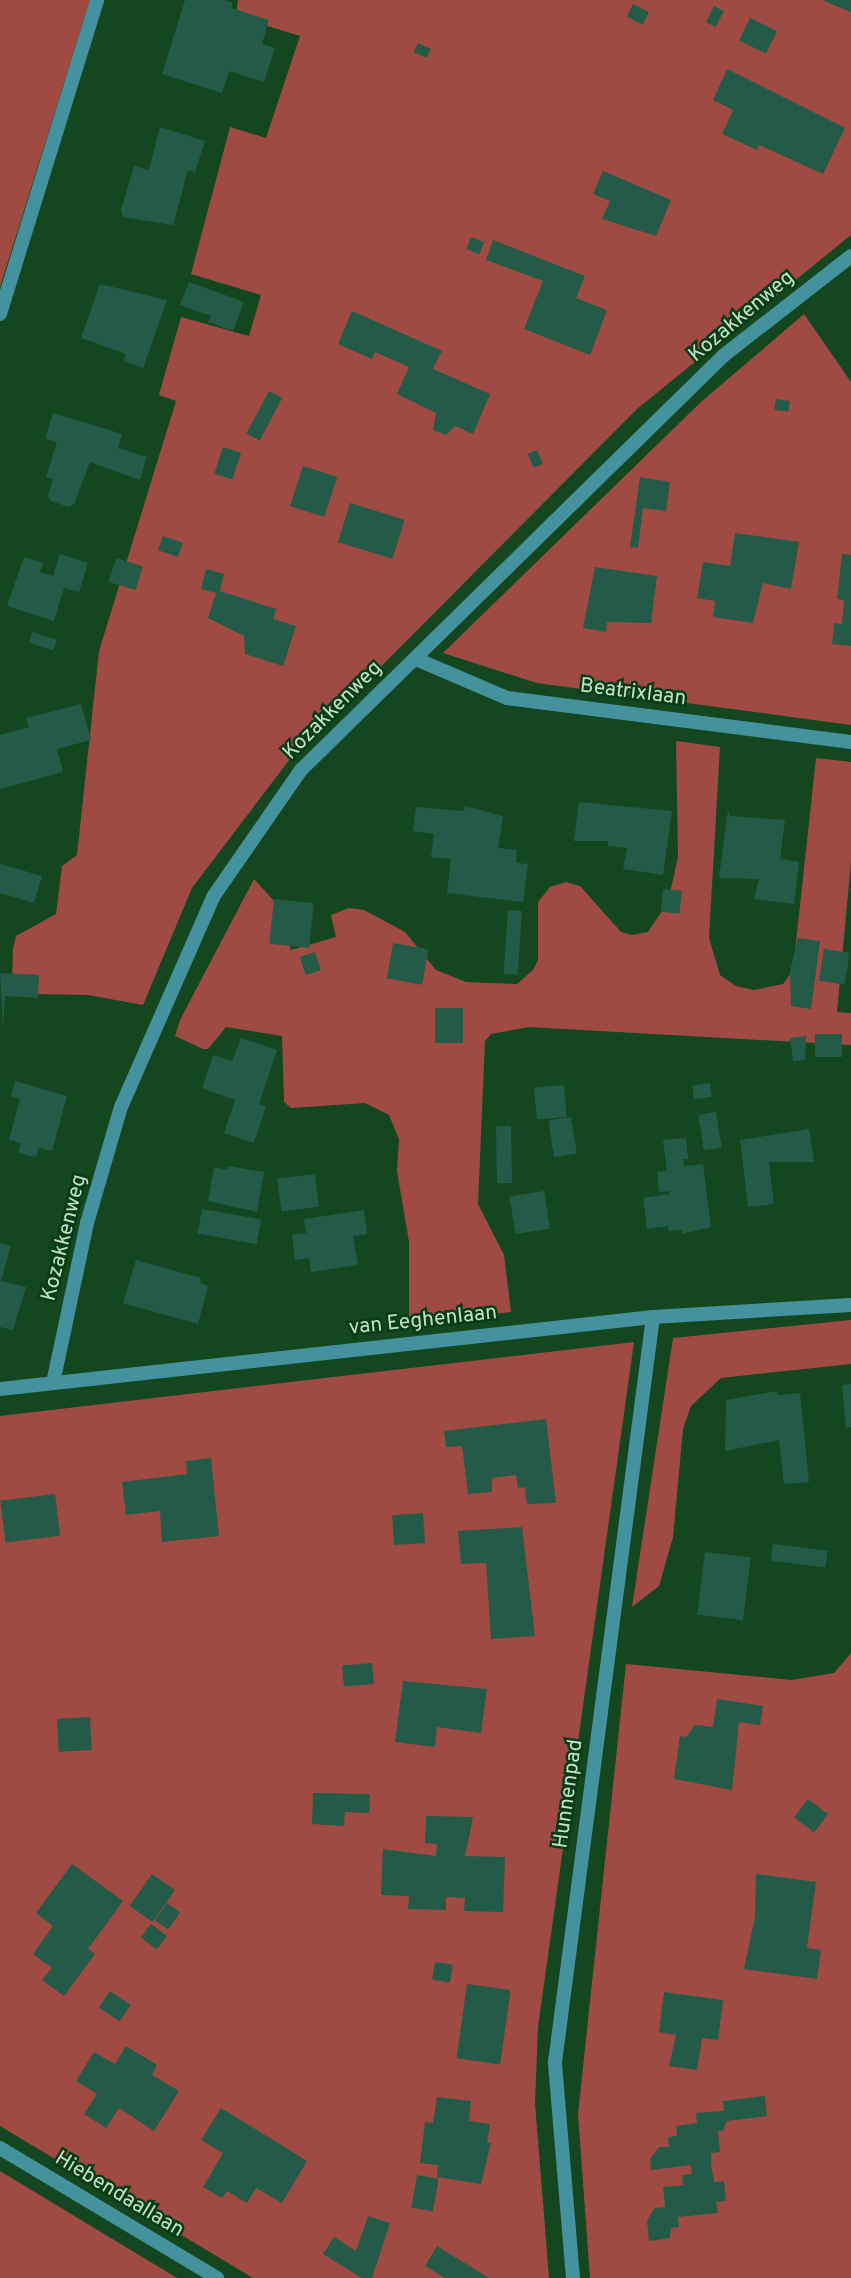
<!DOCTYPE html>
<style>
body{margin:0}
#map{position:relative;width:851px;height:2278px;overflow:hidden;background:#14471f;font-family:Overpass,sans-serif}
div>[style]{position:absolute}
.forest>*{inset:0;background:#9f4b43}
.building>*{inset:0;background:#235b48;transform-origin:0 0}
.street>*{height:14px;margin:-7px;padding:0 7px;transform-origin:7px;border-radius:7px;background:#44929d}
span{translate:-50% -50%;white-space:nowrap;text-align:center;line-height:1.15;-webkit-text-stroke:5px #063d15;paint-order:stroke}
.street-label{font-size:21px;color:#c6e1c9}
</style>
<div id="map">
<div class="forest">
<i style="clip-path:polygon(0 0,90px 0,0 287px)"></i>
<i style="clip-path:polygon(238px 0,851px 0,851px 235px,637px 409px,293px 755px,192px 888px,143px 1005px,88px 995px,33px 994px,12px 982px,13px 949px,16px 936px,56px 914px,62px 866px,77px 855px,99px 651px,176px 401px,159px 395px,181px 317px,249px 336px,261px 295px,191px 274px,230px 127px,266px 138px,300px 36px,236px 16px)"></i>
<i style="clip-path:polygon(804px 314px,851px 382px,851px 725px,537px 683px,443px 653px,701px 402px)"></i>
<i style="clip-path:polygon(676px 741px,720px 747px,709px 938px,720px 975px,736px 986px,754px 990px,783px 984px,793px 970px,816px 758px,851px 762px,851px 862px,837px 1012px,851px 1013px,851px 1045px,529px 1027px,491px 1034px,485px 1041px,478px 1204px,504px 1255px,511px 1312px,409px 1324px,409px 1242px,397px 1171px,399px 1139px,389px 1115px,365px 1103px,291px 1108px,284px 1102px,282px 1036px,226px 1027px,208px 1049px,203px 1049px,175px 1036px,180px 1020px,254px 879px,275px 902px,291px 950px,336px 937px,331px 915px,349px 908px,364px 910px,405px 932px,436px 970px,466px 982px,517px 984px,533px 970px,538px 960px,538px 902px,550px 887px,566px 882px,580px 886px,621px 932px,632px 935px,648px 932px,668px 902px,678px 857px)"></i>
<i style="clip-path:polygon(851px 1320px,851px 1364px,721px 1378px,691px 1406px,683px 1429px,673px 1537px,659px 1586px,632px 1607px,673px 1338px)"></i>
<i style="clip-path:polygon(634px 1342px,538px 2027px,535px 2103px,549px 2278px,253px 2278px,0 2126px,0 1416px)"></i>
<i style="clip-path:polygon(851px 1653px,851px 2278px,590px 2278px,578px 2114px,626px 1664px,792px 1680px,834px 1673px)"></i>
<i style="clip-path:polygon(0 2171px,177px 2278px,0 2278px)"></i>
</div>
<div class="building">
<i style="clip-path:polygon(185px 0,224px 0,233px 3px,231px 8px,269px 20px,262px 44px,275px 48px,264px 82px,229px 71px,222px 93px,162px 74px)"></i>
<i style="clip-path:polygon(823px 0,851px 0,851px 12px,838px 7px)"></i>
<i style="left:633px;top:4px;width:18px;height:14px;rotate:27deg"></i>
<i style="left:714px;top:6px;width:11px;height:18px;rotate:27deg"></i>
<i style="left:750px;top:18px;width:30px;height:25px;rotate:26deg"></i>
<i style="left:418px;top:43px;width:14px;height:10px;rotate:25deg"></i>
<i style="clip-path:polygon(727px 69px,845px 128px,823px 174px,759px 145px,757px 150px,722px 134px,733px 110px,713px 100px)"></i>
<i style="clip-path:polygon(160px 127px,205px 141px,195px 172px,188px 170px,173px 225px,123px 217px,121px 210px,134px 166px,149px 170px)"></i>
<i style="clip-path:polygon(603px 171px,671px 200px,656px 236px,602px 219px,610px 201px,593px 194px)"></i>
<i style="left:471px;top:237px;width:14px;height:13px;rotate:21deg"></i>
<i style="clip-path:polygon(493px 240px,585px 276px,576px 298px,607px 310px,590px 355px,524px 329px,543px 281px,486px 260px)"></i>
<i style="clip-path:polygon(189px 282px,244px 302px,233px 331px,208px 322px,211px 316px,180px 305px)"></i>
<i style="clip-path:polygon(100px 284px,167px 300px,143px 368px,124px 361px,126px 354px,81px 338px)"></i>
<i style="clip-path:polygon(352px 311px,442px 351px,433px 369px,490px 394px,473px 434px,455px 426px,446px 435px,433px 430px,436px 413px,397px 394px,409px 367px,375px 352px,372px 359px,338px 344px)"></i>
<i style="left:269px;top:391px;width:15px;height:48px;rotate:28deg"></i>
<i style="left:776px;top:399px;width:14px;height:11px;rotate:8deg"></i>
<i style="clip-path:polygon(53px 413px,122px 434px,118px 448px,147px 457px,140px 480px,90px 462px,74px 504px,69px 507px,51px 501px,48px 496px,53px 479px,46px 477px,57px 442px,45px 439px)"></i>
<i style="left:223px;top:447px;width:19px;height:28px;rotate:18deg"></i>
<i style="left:537px;top:450px;width:15px;height:10px;rotate:67deg"></i>
<i style="left:303px;top:466px;width:36px;height:42px;rotate:18deg"></i>
<i style="clip-path:polygon(640px 477px,670px 482px,666px 511px,643px 508px,638px 548px,630px 547px)"></i>
<i style="left:350px;top:503px;width:57px;height:41px;rotate:17deg"></i>
<i style="clip-path:polygon(735px 533px,799px 542px,791px 589px,763px 583px,753px 623px,713px 617px,715px 601px,697px 598px,703px 562px,730px 566px)"></i>
<i style="left:163px;top:536px;width:21px;height:15px;rotate:19deg"></i>
<i style="clip-path:polygon(60px 554px,88px 563px,79px 592px,64px 588px,54px 621px,7px 606px,24px 557px,43px 563px,40px 572px,53px 576px)"></i>
<i style="clip-path:polygon(842px 554px,851px 555px,851px 646px,832px 644px,834px 623px,842px 624px,844px 600px,837px 599px)"></i>
<i style="left:116px;top:558px;width:28px;height:25px;rotate:17deg"></i>
<i style="clip-path:polygon(595px 567px,657px 576px,651px 623px,607px 622px,606px 632px,583px 628px)"></i>
<i style="clip-path:polygon(206px 569px,224px 574px,220px 591px,276px 609px,273px 619px,296px 626px,283px 666px,245px 654px,244px 636px,208px 618px,216px 593px,201px 589px)"></i>
<i style="left:32px;top:632px;width:26px;height:11px;rotate:18deg"></i>
<i style="clip-path:polygon(81px 704px,91px 740px,57px 749px,63px 772px,0 789px,0 735px,29px 727px,26px 718px)"></i>
<i style="clip-path:polygon(579px 802px,672px 811px,663px 875px,623px 869px,627px 848px,608px 846px,608px 841px,574px 841px)"></i>
<i style="clip-path:polygon(465px 806px,503px 816px,498px 848px,517px 850px,516px 863px,528px 864px,523px 902px,447px 893px,451px 859px,431px 857px,434px 834px,413px 831px,416px 807px,464px 811px)"></i>
<i style="clip-path:polygon(728px 810px,730px 816px,785px 820px,780px 859px,799px 862px,794px 904px,754px 899px,759px 879px,719px 878px)"></i>
<i style="clip-path:polygon(0 864px,42px 876px,34px 903px,0 893px)"></i>
<i style="left:663px;top:889px;width:19px;height:23px;rotate:6deg"></i>
<i style="left:274px;top:899px;width:40px;height:45px;rotate:6deg"></i>
<i style="left:508px;top:910px;width:14px;height:64px;rotate:4deg"></i>
<i style="clip-path:polygon(798px 938px,820px 941px,811px 1009px,791px 1006px,790px 971px)"></i>
<i style="left:393px;top:943px;width:36px;height:36px;rotate:10deg"></i>
<i style="left:824px;top:949px;width:26px;height:32px;rotate:9deg"></i>
<i style="left:315px;top:952px;width:19px;height:16px;rotate:72deg"></i>
<i style="clip-path:polygon(0 973px,39px 975px,38px 998px,5px 996px,3px 1028px)"></i>
<i style="left:435px;top:1008px;width:28px;height:35px"></i>
<i style="left:815px;top:1034px;width:27px;height:23px"></i>
<i style="clip-path:polygon(806px 1036px,805px 1060px,793px 1061px,790px 1038px)"></i>
<i style="clip-path:polygon(241px 1038px,277px 1050px,259px 1104px,266px 1106px,254px 1143px,224px 1133px,235px 1100px,202px 1088px,213px 1055px,232px 1061px)"></i>
<i style="clip-path:polygon(15px 1081px,67px 1096px,52px 1151px,39px 1148px,36px 1157px,18px 1153px,21px 1143px,9px 1140px,20px 1099px,11px 1096px)"></i>
<i style="left:710px;top:1083px;width:14px;height:18px;rotate:82deg"></i>
<i style="left:564px;top:1085px;width:32px;height:30px;rotate:85deg"></i>
<i style="left:716px;top:1112px;width:36px;height:18px;rotate:81deg"></i>
<i style="left:571px;top:1117px;width:37px;height:23px;rotate:81deg"></i>
<i style="left:511px;top:1126px;width:57px;height:15px;rotate:89deg"></i>
<i style="clip-path:polygon(809px 1129px,814px 1162px,769px 1162px,774px 1204px,748px 1207px,740px 1140px)"></i>
<i style="clip-path:polygon(686px 1138px,688px 1159px,683px 1159px,684px 1166px,703px 1164px,711px 1227px,682px 1234px,682px 1230px,669px 1231px,668px 1226px,647px 1229px,643px 1198px,670px 1194px,669px 1191px,659px 1192px,657px 1172px,667px 1171px,663px 1140px)"></i>
<i style="clip-path:polygon(228px 1166px,264px 1172px,257px 1212px,208px 1201px,214px 1167px,228px 1170px)"></i>
<i style="left:315px;top:1174px;width:33px;height:38px;rotate:83deg"></i>
<i style="left:544px;top:1191px;width:38px;height:35px;rotate:81deg"></i>
<i style="left:202px;top:1209px;width:60px;height:25px;rotate:10deg"></i>
<i style="clip-path:polygon(364px 1210px,367px 1234px,353px 1236px,358px 1265px,311px 1272px,309px 1258px,295px 1260px,292px 1235px,306px 1233px,304px 1219px)"></i>
<i style="clip-path:polygon(0 1243px,11px 1246px,1px 1281px,26px 1287px,13px 1330px,0 1327px)"></i>
<i style="clip-path:polygon(136px 1260px,201px 1278px,200px 1283px,208px 1286px,198px 1324px,123px 1303px)"></i>
<i style="clip-path:polygon(851px 1384px,851px 1427px,846px 1428px,842px 1385px)"></i>
<i style="clip-path:polygon(777px 1391px,777px 1395px,800px 1393px,809px 1482px,784px 1484px,779px 1440px,725px 1451px,726px 1400px)"></i>
<i style="clip-path:polygon(546px 1419px,556px 1503px,527px 1504px,525px 1487px,518px 1488px,516px 1475px,492px 1478px,492px 1492px,468px 1494px,462px 1446px,446px 1447px,444px 1431px)"></i>
<i style="clip-path:polygon(211px 1458px,219px 1536px,162px 1542px,160px 1511px,126px 1515px,122px 1482px,187px 1474px,186px 1461px)"></i>
<i style="left:55px;top:1494px;width:42px;height:55px;rotate:83deg"></i>
<i style="left:423px;top:1513px;width:30px;height:31px;rotate:86deg"></i>
<i style="clip-path:polygon(522px 1527px,535px 1636px,491px 1639px,486px 1563px,461px 1564px,458px 1531px)"></i>
<i style="left:773px;top:1544px;width:55px;height:17px;rotate:7deg"></i>
<i style="left:705px;top:1552px;width:46px;height:63px;rotate:7deg"></i>
<i style="left:372px;top:1663px;width:21px;height:30px;rotate:85deg"></i>
<i style="clip-path:polygon(403px 1681px,487px 1689px,481px 1733px,437px 1727px,435px 1747px,395px 1742px)"></i>
<i style="clip-path:polygon(717px 1699px,763px 1706px,760px 1725px,739px 1722px,732px 1790px,674px 1779px,680px 1736px,686px 1737px,695px 1725px,713px 1727px)"></i>
<i style="left:90px;top:1717px;width:33px;height:33px;rotate:87deg"></i>
<i style="clip-path:polygon(313px 1793px,370px 1794px,369px 1813px,345px 1812px,344px 1826px,312px 1824px)"></i>
<i style="left:808px;top:1799px;width:25px;height:23px;rotate:37deg"></i>
<i style="clip-path:polygon(426px 1816px,473px 1817px,465px 1856px,505px 1857px,503px 1912px,464px 1911px,465px 1898px,446px 1897px,446px 1910px,408px 1909px,409px 1896px,381px 1895px,383px 1849px,436px 1856px,437px 1844px,425px 1843px)"></i>
<i style="clip-path:polygon(72px 1864px,123px 1901px,88px 1949px,95px 1954px,64px 1996px,42px 1980px,52px 1968px,33px 1954px,53px 1926px,36px 1913px)"></i>
<i style="left:152px;top:1874px;width:28px;height:39px;rotate:35deg"></i>
<i style="clip-path:polygon(756px 1874px,816px 1882px,807px 1948px,821px 1950px,817px 1979px,744px 1969px,755px 1917px)"></i>
<i style="left:167px;top:1903px;width:16px;height:21px;rotate:35deg"></i>
<i style="left:151px;top:1924px;width:20px;height:17px;rotate:37deg"></i>
<i style="left:435px;top:1962px;width:18px;height:18px;rotate:9deg"></i>
<i style="left:467px;top:1984px;width:44px;height:75px;rotate:8deg"></i>
<i style="left:110px;top:1991px;width:25px;height:20px;rotate:34deg"></i>
<i style="clip-path:polygon(664px 1992px,723px 2000px,718px 2040px,702px 2038px,697px 2070px,669px 2066px,676px 2035px,659px 2032px)"></i>
<i style="clip-path:polygon(126px 2046px,157px 2065px,152px 2075px,179px 2091px,154px 2131px,119px 2108px,106px 2128px,84px 2114px,97px 2094px,76px 2081px,94px 2052px,115px 2064px)"></i>
<i style="clip-path:polygon(765px 2096px,767px 2116px,727px 2121px,723px 2131px,718px 2131px,720px 2152px,711px 2153px,711px 2164px,714px 2182px,724px 2181px,726px 2201px,716px 2202px,718px 2213px,678px 2217px,679px 2227px,671px 2228px,670px 2238px,649px 2241px,647px 2220px,655px 2208px,665px 2207px,663px 2187px,683px 2185px,682px 2175px,692px 2174px,691px 2165px,651px 2170px,650px 2159px,659px 2147px,669px 2147px,668px 2137px,677px 2136px,676px 2126px,697px 2123px,696px 2113px,724px 2111px,723px 2101px)"></i>
<i style="clip-path:polygon(437px 2097px,471px 2101px,469px 2121px,490px 2124px,487px 2143px,491px 2143px,481px 2184px,437px 2177px,438px 2165px,420px 2163px,425px 2122px,433px 2123px)"></i>
<i style="clip-path:polygon(221px 2108px,307px 2161px,282px 2203px,256px 2188px,247px 2203px,227px 2191px,222px 2198px,203px 2187px,223px 2153px,201px 2140px)"></i>
<i style="left:417px;top:2175px;width:22px;height:33px;rotate:10deg"></i>
<i style="clip-path:polygon(368px 2216px,390px 2223px,372px 2278px,362px 2278px,323px 2254px,334px 2237px,356px 2251px)"></i>
<i style="clip-path:polygon(437px 2246px,489px 2278px,445px 2278px,425px 2266px)"></i>
</div>
<div class="street">
<i style="left:0;top:314px;width:329px;rotate:-72.8deg"></i>
<i style="left:416px;top:659px;width:99px;rotate:23.2deg"></i>
<i style="left:507px;top:698px;width:347px;rotate:7.3deg"></i>
<i style="left:53px;top:1383px;width:164px;rotate:-78deg"></i>
<i style="left:87px;top:1223px;width:121px;rotate:-73.7deg"></i>
<i style="left:121px;top:1107px;width:229px;rotate:-66.3deg"></i>
<i style="left:213px;top:897px;width:155px;rotate:-55.3deg"></i>
<i style="left:301px;top:770px;width:591px;rotate:-44.45deg"></i>
<i style="left:723px;top:356px;width:162px;rotate:-38deg"></i>
<i style="left:0;top:1389px;width:657px;rotate:-6.29deg"></i>
<i style="left:653px;top:1317px;width:198px;rotate:-3.5deg"></i>
<i style="left:0;top:2148px;width:253px;rotate:30.9deg"></i>
<i style="left:573px;top:2278px;width:217px;rotate:-94.8deg"></i>
<i style="left:555px;top:2062px;width:751px;rotate:-82.51deg"></i>
</div>
<div class="street-label">
<span style="left:742px;top:317px;rotate:-40deg">Kozakkenweg</span>
<span style="left:633px;top:693px;rotate:7deg">Beatrixlaan</span>
<span style="left:333px;top:711px;rotate:-45deg">Kozakkenweg</span>
<span style="left:65px;top:1238px;rotate:-76deg">Kozakkenweg</span>
<span style="left:423px;top:1321px;rotate:-6deg">van Eeghenlaan</span>
<span style="left:569px;top:1794px;rotate:-82deg">Hunnenpad</span>
<span style="left:119px;top:2195px;rotate:31deg">Hiebendaallaan</span>
</div>
</div>
